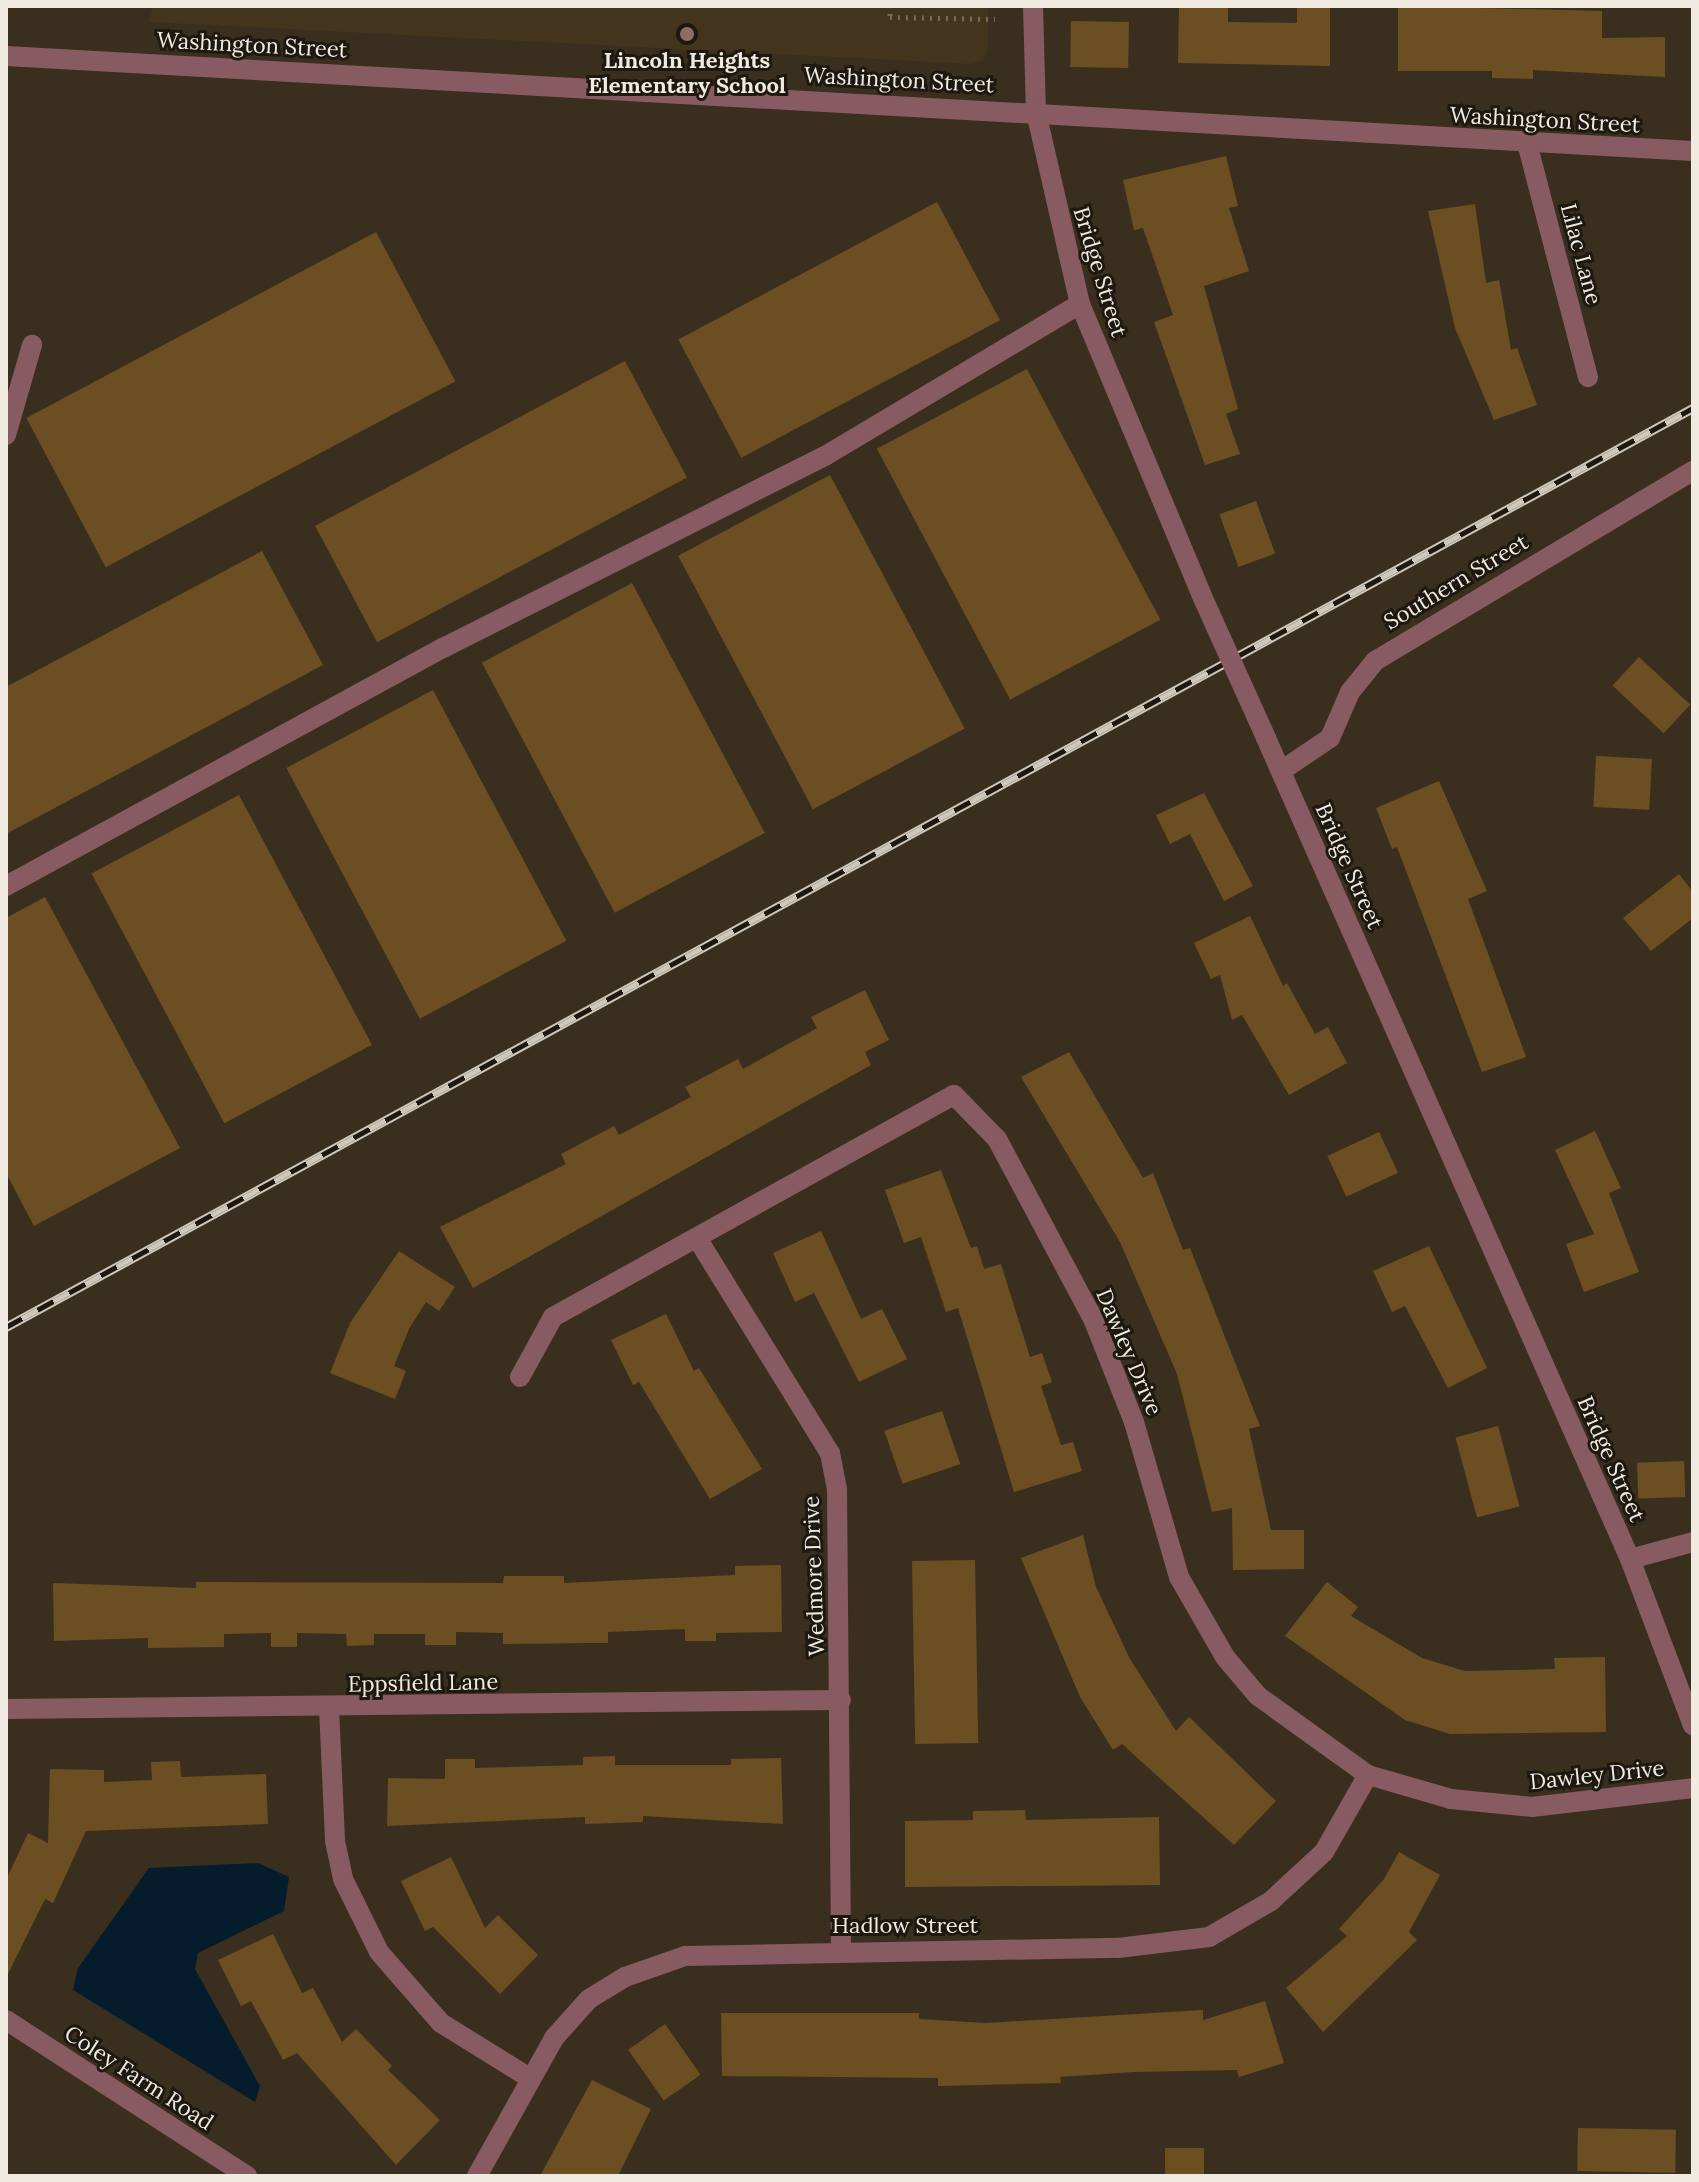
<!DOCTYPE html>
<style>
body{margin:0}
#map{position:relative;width:1699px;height:2182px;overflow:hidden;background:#3a2f1e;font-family:Lora,serif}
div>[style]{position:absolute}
.built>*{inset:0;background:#43341d}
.water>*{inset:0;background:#051c2c}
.building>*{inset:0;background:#6b4f22;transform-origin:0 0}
.path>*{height:5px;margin-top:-2.5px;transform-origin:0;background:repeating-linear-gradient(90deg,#746a5b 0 2px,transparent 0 8px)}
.minor>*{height:20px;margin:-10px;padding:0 10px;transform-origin:10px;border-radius:10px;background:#885b62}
.rail>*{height:9px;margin-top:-4.5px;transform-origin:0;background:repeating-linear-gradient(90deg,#1d1810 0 18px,#cec7bb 0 36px);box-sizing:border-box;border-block:2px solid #cec7bb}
.minor-bridge>*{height:20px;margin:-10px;padding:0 10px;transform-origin:10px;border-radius:10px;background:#885b62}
.dots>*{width:22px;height:22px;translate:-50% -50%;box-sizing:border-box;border:4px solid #1d1810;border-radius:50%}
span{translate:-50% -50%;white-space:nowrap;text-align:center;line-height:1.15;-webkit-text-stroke:6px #1d1810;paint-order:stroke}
.street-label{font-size:22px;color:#f1eae0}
.poi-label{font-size:22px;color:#f1eae0;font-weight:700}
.frame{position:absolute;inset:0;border:8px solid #f1eae0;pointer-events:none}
</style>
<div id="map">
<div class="built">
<i style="clip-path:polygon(153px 6px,988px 6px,988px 46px,984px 60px,971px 64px,149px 22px)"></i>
</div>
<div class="water">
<i style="clip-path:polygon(258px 1863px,289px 1877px,284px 1911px,198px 1953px,195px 1969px,260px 2086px,255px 2102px,73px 1990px,78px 1968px,149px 1868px)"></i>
</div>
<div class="building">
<i style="clip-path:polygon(1179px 6px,1228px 6px,1228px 22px,1297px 23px,1297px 6px,1330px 6px,1330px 66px,1178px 63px)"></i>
<i style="clip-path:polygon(1398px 6px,1602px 11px,1602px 38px,1665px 37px,1665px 77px,1533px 70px,1533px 79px,1492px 78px,1492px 71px,1398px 71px)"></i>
<i style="left:1071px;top:21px;width:58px;height:46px;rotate:1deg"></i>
<i style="clip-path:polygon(1226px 156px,1238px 206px,1229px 208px,1249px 271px,1204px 286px,1238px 409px,1226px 414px,1240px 454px,1205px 465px,1154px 322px,1173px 315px,1143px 228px,1134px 230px,1123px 180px)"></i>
<i style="left:937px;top:202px;width:134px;height:293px;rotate:62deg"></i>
<i style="clip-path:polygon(1475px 204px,1486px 283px,1499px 280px,1511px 350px,1517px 348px,1537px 405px,1494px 420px,1455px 328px,1428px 211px)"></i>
<i style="left:376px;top:232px;width:169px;height:396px;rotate:62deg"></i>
<i style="left:625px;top:361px;width:132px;height:351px;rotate:62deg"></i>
<i style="left:1027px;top:369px;width:284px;height:170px;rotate:62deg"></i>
<i style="left:830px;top:475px;width:287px;height:172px;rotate:62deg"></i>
<i style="left:1256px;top:501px;width:56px;height:39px;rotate:70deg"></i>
<i style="clip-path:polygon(262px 551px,323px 665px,6px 834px,6px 687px)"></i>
<i style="left:632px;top:583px;width:283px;height:170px;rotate:62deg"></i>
<i style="left:1639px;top:657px;width:70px;height:39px;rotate:43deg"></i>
<i style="left:433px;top:690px;width:284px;height:166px;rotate:62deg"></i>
<i style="left:1596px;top:756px;width:56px;height:51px;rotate:3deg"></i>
<i style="clip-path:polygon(1439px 781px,1487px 891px,1468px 899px,1526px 1057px,1482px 1072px,1397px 847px,1392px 849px,1376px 808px)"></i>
<i style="clip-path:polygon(1204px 793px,1253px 886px,1224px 901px,1190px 834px,1170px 844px,1156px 815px)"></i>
<i style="left:239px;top:795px;width:283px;height:167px;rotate:62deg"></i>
<i style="clip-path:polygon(1679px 874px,1693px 892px,1693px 918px,1651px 951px,1623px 918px)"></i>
<i style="clip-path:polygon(45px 897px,180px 1148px,34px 1226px,6px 1173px,6px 918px)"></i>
<i style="clip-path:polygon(1250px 916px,1283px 986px,1287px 983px,1315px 1034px,1328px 1027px,1347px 1063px,1289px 1095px,1242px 1015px,1232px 1020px,1220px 975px,1211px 979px,1194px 943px)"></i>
<i style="clip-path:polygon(865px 990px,889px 1040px,865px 1052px,871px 1065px,473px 1288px,440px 1227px,566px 1164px,561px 1154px,614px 1126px,619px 1135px,691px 1097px,685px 1087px,738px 1059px,743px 1069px,817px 1028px,811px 1017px)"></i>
<i style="clip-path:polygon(1069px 1052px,1143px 1178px,1153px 1173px,1183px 1250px,1190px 1248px,1260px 1426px,1249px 1429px,1271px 1530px,1304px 1530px,1304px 1569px,1233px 1570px,1232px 1508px,1212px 1512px,1177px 1374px,1120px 1242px,1021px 1077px)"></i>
<i style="clip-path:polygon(1595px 1131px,1621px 1188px,1609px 1193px,1639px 1272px,1584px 1292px,1566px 1244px,1594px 1234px,1555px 1150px)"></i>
<i style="left:1379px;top:1132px;width:45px;height:57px;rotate:65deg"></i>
<i style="clip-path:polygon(941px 1170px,971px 1248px,977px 1246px,984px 1269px,1001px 1264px,1030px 1357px,1042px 1353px,1052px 1382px,1041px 1386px,1061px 1445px,1073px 1442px,1082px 1471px,1014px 1492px,958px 1308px,946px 1312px,921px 1237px,904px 1243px,885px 1190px)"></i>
<i style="clip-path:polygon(821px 1231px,861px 1319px,882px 1309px,907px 1359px,859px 1382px,814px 1293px,795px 1302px,773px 1253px)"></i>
<i style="clip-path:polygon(1429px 1246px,1487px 1368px,1448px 1388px,1405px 1306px,1392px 1312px,1373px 1271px)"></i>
<i style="clip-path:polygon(399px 1251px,455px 1287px,439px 1311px,426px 1302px,409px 1329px,394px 1366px,406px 1371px,395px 1399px,330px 1373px,350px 1323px)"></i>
<i style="clip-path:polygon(666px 1314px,694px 1371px,699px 1368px,762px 1469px,710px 1499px,639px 1382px,633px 1385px,611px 1340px)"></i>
<i style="left:942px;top:1411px;width:56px;height:61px;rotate:71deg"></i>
<i style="left:1498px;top:1426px;width:83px;height:44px;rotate:75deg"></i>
<i style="left:1684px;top:1461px;width:36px;height:47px;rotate:88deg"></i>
<i style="clip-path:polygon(1083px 1535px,1096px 1587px,1130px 1659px,1176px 1731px,1189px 1717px,1276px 1801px,1234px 1845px,1122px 1744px,1113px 1750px,1080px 1697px,1021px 1558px)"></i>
<i style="left:975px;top:1560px;width:183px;height:63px;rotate:89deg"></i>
<i style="clip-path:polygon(781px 1565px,782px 1632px,716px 1633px,716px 1641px,685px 1641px,685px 1629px,608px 1632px,608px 1643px,587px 1643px,503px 1644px,503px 1633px,456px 1632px,456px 1645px,425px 1645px,425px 1634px,374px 1634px,374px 1645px,347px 1646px,346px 1634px,297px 1633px,297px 1647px,271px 1647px,271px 1633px,224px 1634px,224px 1647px,148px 1648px,148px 1638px,54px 1641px,53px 1583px,196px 1588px,196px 1582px,503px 1583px,504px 1576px,564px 1576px,564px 1583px,735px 1575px,735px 1566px)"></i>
<i style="clip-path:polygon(1327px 1582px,1358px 1607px,1351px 1616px,1422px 1658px,1465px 1671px,1555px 1669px,1554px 1658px,1605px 1657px,1606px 1732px,1450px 1734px,1405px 1720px,1285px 1636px)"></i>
<i style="clip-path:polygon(615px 1756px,615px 1765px,731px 1765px,731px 1759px,781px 1758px,783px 1824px,643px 1816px,643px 1822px,585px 1824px,585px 1817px,387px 1826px,388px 1778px,445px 1779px,445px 1759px,475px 1759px,475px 1768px,583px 1765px,583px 1757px)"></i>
<i style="clip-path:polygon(180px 1761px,181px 1777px,266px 1774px,268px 1824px,86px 1831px,53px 1903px,45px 1899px,6px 1978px,6px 1880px,28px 1833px,48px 1843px,50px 1769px,104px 1770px,104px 1782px,152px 1780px,151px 1762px)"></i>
<i style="clip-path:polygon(1025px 1810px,1026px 1820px,1159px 1817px,1160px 1885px,905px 1887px,905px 1821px,973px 1820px,973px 1811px)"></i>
<i style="clip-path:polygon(1399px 1852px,1440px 1875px,1409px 1932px,1417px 1940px,1323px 2032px,1286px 1988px,1347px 1936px,1339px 1929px,1384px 1879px)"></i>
<i style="clip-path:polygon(451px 1857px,485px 1928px,498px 1915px,538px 1955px,500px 1994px,433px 1927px,425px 1931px,401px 1881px)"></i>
<i style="clip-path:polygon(273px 1934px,302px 1993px,313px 1988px,342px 2042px,356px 2029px,392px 2066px,388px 2070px,440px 2120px,396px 2165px,297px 2053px,283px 2060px,251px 2001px,241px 2006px,218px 1960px)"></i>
<i style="clip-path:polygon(1265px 2001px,1284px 2063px,1239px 2077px,1237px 2070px,1134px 2072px,1060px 2077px,1061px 2083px,938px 2086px,938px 2078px,722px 2076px,721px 2013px,919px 2013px,919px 2019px,985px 2023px,1203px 2010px,1203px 2020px)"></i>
<i style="left:665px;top:2024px;width:62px;height:45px;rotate:55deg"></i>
<i style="clip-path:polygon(592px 2080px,651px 2109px,618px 2176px,540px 2176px)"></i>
<i style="left:1578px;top:2128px;width:98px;height:43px;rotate:1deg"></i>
<i style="left:1204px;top:2148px;width:28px;height:39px;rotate:90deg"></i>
</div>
<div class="path">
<i style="left:890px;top:6px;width:11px;rotate:90deg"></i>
<i style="left:890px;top:17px;width:105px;rotate:1.1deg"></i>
</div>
<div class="minor">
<i style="left:1033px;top:6px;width:106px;rotate:88.4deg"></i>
<i style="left:1036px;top:112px;width:197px;rotate:77.1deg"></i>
<i style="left:1080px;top:304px;width:316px;rotate:67.3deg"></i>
<i style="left:6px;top:56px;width:1690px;rotate:3.22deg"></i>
<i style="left:1527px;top:143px;width:242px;rotate:75.4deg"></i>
<i style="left:6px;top:435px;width:94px;rotate:-73.9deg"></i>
<i style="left:1266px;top:738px;width:898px;rotate:66.09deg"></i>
<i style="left:1630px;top:1559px;width:178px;rotate:69.3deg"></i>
<i style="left:1281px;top:771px;width:59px;rotate:-34deg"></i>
<i style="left:1330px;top:738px;width:50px;rotate:-66.5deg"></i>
<i style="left:1350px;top:692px;width:40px;rotate:-51deg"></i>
<i style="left:1375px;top:661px;width:370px;rotate:-30.9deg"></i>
<i style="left:6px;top:886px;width:498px;rotate:-28.6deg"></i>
<i style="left:443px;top:648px;width:428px;rotate:-26.7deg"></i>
<i style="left:825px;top:456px;width:297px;rotate:-30.8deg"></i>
<i style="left:697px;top:1238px;width:253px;rotate:58.3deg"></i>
<i style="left:830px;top:1453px;width:37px;rotate:79deg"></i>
<i style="left:837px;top:1489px;width:461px;rotate:89.5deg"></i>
<i style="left:520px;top:1377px;width:68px;rotate:-61.2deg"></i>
<i style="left:553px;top:1317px;width:458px;rotate:-29deg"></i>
<i style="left:954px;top:1095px;width:62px;rotate:45.7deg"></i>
<i style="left:997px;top:1139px;width:206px;rotate:61.9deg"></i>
<i style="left:1094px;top:1321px;width:109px;rotate:68.4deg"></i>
<i style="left:1134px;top:1422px;width:161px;rotate:73.8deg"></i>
<i style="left:1179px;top:1577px;width:92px;rotate:60.1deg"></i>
<i style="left:1225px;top:1657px;width:51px;rotate:49.8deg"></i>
<i style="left:1258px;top:1696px;width:135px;rotate:35.7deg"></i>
<i style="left:1368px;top:1775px;width:86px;rotate:16.1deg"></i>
<i style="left:1451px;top:1799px;width:81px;rotate:5.6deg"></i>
<i style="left:1532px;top:1807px;width:162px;rotate:-6.7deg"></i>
<i style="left:1630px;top:1559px;width:65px;rotate:-15.1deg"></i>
<i style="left:329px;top:1708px;width:133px;rotate:87.4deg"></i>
<i style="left:335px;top:1841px;width:39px;rotate:78deg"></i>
<i style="left:343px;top:1879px;width:81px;rotate:63.7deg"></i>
<i style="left:379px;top:1952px;width:94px;rotate:48.9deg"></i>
<i style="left:441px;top:2023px;width:102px;rotate:31.8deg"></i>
<i style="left:6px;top:1709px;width:835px;rotate:-0.62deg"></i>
<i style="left:6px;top:2020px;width:287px;rotate:32.9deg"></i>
<i style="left:477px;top:2176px;width:158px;rotate:-60.8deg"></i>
<i style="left:554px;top:2038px;width:52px;rotate:-48.1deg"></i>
<i style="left:589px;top:1999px;width:42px;rotate:-31.4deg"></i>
<i style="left:625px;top:1977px;width:64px;rotate:-19.3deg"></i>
<i style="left:685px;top:1956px;width:433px;rotate:-1.1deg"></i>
<i style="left:1118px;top:1948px;width:92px;rotate:-6.9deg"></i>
<i style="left:1209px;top:1937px;width:72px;rotate:-30.1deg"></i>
<i style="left:1271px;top:1901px;width:72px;rotate:-42.8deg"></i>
<i style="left:1324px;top:1852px;width:89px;rotate:-60.3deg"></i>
</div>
<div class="rail">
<i style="left:6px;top:1327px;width:1921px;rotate:-28.58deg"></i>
</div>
<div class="minor-bridge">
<i style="left:1202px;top:596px;width:156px;rotate:65.7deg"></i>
</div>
<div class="dots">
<i style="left:687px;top:34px;background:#8d6e63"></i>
</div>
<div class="street-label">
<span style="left:252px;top:45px;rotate:3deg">Washington Street</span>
<span style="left:899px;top:80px;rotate:3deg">Washington Street</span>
<span style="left:1545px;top:120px;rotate:3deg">Washington Street</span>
<span style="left:1581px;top:254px;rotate:75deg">Lilac Lane</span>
<span style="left:1100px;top:272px;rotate:73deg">Bridge Street</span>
<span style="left:1456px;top:582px;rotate:-31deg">Southern Street</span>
<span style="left:1349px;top:866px;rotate:66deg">Bridge Street</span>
<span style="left:1129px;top:1352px;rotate:67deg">Dawley Drive</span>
<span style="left:1611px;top:1459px;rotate:66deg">Bridge Street</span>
<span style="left:814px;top:1576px;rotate:-92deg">Wedmore Drive</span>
<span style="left:423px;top:1683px;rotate:-1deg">Eppsfield Lane</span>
<span style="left:1597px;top:1775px;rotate:-6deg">Dawley Drive</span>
<span style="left:905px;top:1926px">Hadlow Street</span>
<span style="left:139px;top:2078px;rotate:33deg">Coley Farm Road</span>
</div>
<div class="poi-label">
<span style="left:687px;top:73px">Lincoln Heights<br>Elementary School</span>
</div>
<div class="frame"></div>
</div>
